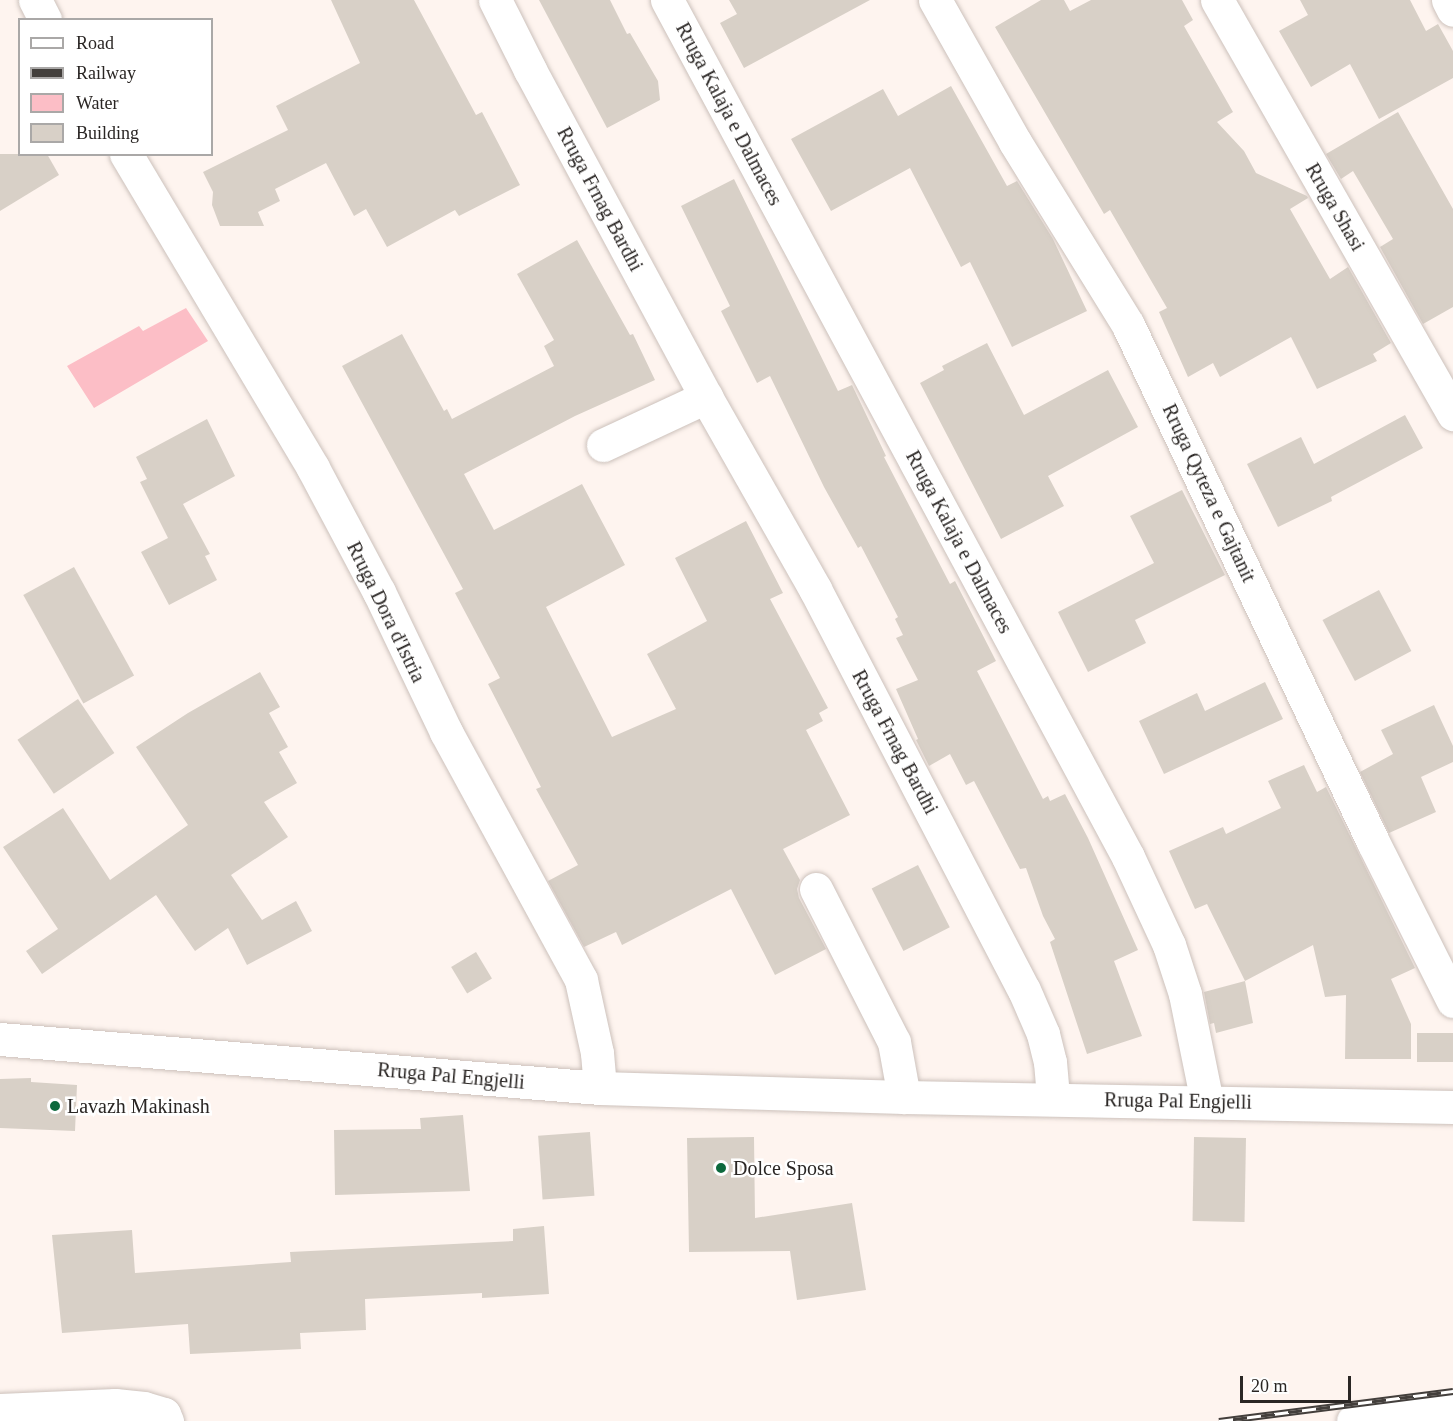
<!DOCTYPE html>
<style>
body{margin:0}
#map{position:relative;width:1453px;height:1421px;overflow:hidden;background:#fef4ef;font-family:Georgia,serif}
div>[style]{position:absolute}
.water>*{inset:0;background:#fcbec6}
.building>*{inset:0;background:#d8d0c7;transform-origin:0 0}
.roads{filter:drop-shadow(0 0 2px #ccc1bb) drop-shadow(0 0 2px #ccc1bb)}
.minor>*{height:33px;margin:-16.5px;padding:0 16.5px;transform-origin:16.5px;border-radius:16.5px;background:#fff}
.major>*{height:33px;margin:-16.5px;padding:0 16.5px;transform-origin:16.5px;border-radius:16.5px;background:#fff}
.rail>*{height:7px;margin-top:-3.5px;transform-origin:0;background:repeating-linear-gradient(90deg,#fff 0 14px,#433f3c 0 28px);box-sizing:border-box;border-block:2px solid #433f3c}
.dots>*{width:16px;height:16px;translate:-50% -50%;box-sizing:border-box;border:3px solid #fff;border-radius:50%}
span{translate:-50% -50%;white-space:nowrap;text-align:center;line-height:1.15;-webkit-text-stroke:5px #fff;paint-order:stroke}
.street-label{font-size:20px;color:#2a2624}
.poi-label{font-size:20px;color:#2a2624}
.left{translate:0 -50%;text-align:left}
.legend{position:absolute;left:18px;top:18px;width:195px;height:138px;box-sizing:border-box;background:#fff;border:2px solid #aaa8a7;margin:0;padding:8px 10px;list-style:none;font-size:18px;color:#2a2624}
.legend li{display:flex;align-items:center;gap:12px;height:30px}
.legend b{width:30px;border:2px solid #aaa8a7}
.scale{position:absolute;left:1240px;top:1376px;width:111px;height:27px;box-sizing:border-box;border:3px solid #2a2624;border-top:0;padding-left:8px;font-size:18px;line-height:21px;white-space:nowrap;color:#2a2624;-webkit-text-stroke:4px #fff;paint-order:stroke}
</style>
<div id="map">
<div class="water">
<i style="clip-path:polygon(186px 308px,208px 341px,94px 408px,67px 366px,139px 326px,143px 331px)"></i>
</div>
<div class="building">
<i style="clip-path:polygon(331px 0,414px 0,476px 115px,482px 112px,520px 185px,459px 216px,455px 210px,387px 247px,366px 209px,354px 216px,326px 163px,275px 189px,280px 201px,258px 212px,264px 226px,220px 226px,212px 205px,213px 192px,203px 172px,288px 130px,276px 106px,360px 63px)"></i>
<i style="clip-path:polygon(539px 0,610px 0,627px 34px,630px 33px,658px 81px,660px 100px,607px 128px)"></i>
<i style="clip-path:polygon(729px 0,870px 0,744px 68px,720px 23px,737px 14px)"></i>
<i style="clip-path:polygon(1041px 0,1064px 0,1070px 11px,1091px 0,1182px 0,1193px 20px,1184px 26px,1233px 112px,1217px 122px,1244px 151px,1256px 173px,1307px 196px,1308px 198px,1290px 209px,1330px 279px,1348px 267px,1391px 343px,1373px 354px,1377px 361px,1317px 389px,1291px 337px,1220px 377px,1213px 363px,1188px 377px,1159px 312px,1167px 308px,1110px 210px,1104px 214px,995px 27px)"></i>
<i style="clip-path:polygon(1300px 0,1410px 0,1426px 31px,1438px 24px,1453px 51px,1453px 78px,1379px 119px,1350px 64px,1311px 87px,1279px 31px,1308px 15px)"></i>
<i style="clip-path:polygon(951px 86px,1007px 186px,1017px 181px,1053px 239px,1087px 311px,1012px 347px,970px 262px,961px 267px,910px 168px,831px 211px,791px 139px,883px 89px,898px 116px)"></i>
<i style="clip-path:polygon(1398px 112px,1453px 209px,1453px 307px,1423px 324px,1380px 247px,1393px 239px,1353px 171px,1341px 179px,1326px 154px)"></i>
<i style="clip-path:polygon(0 154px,47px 154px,59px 175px,0 211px)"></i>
<i style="clip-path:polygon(734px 179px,838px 391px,852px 385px,886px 456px,884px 457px,950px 584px,955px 581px,996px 661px,977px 671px,1043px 799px,1048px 796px,1050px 801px,1065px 794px,1088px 838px,1138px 950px,1114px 961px,1142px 1036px,1087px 1054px,1050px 942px,1055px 939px,1043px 916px,1026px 868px,1020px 869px,974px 781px,966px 785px,950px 754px,929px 766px,916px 740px,918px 739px,896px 689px,918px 680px,896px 638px,903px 635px,895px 619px,898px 617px,861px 546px,858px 548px,824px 487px,770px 376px,757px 383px,721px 311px,730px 306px,681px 206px)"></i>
<i style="clip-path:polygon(577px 240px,630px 335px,633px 334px,655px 380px,575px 416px,464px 474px,494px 530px,582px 484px,625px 565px,546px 607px,612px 737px,676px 709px,647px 654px,707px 621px,675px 558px,746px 521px,783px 593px,770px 599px,828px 708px,819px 713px,823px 721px,806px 730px,850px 815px,783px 849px,800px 880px,797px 889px,799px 898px,826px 949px,775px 975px,731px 889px,622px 945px,616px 932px,584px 947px,548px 881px,578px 865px,536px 789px,541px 787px,488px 684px,500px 678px,455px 593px,463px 589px,342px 366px,402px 334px,444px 411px,447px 409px,452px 419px,554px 366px,544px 346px,554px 340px,517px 274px)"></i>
<i style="clip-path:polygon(987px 343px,1024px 415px,1108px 370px,1138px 427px,1048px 476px,1064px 506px,1001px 539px,920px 383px,944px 370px,942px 366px)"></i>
<i style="clip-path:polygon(1405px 415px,1423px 448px,1331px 497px,1332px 501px,1278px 527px,1247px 464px,1301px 437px,1314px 464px)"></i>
<i style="clip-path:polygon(207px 419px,235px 476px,183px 504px,210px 554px,205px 556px,217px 580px,169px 605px,141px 552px,168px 538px,140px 482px,147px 479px,136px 457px)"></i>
<i style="clip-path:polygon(1182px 490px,1225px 575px,1135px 620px,1146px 643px,1088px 672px,1058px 612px,1154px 563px,1130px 516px)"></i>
<i style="left:74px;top:567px;width:124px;height:58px;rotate:61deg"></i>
<i style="left:1379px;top:590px;width:69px;height:64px;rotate:62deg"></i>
<i style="clip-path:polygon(260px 672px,280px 707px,269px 713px,288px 747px,279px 752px,297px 783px,264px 802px,288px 837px,231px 875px,262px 920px,296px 901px,312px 931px,247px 965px,228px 928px,195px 951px,156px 895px,42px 974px,26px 951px,58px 929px,3px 847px,63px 808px,110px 880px,188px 825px,136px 747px,188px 713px)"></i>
<i style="clip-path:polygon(1265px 682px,1283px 719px,1164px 774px,1139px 721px,1197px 693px,1205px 711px)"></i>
<i style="left:78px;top:699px;width:65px;height:73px;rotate:56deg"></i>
<i style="clip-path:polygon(1434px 705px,1453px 746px,1453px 762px,1421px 777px,1436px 812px,1389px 833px,1360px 772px,1393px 754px,1381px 730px)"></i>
<i style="clip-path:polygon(1304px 765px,1317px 792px,1326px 787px,1415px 968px,1391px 979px,1411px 1024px,1411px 1059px,1345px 1059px,1346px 995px,1325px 997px,1313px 945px,1245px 981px,1207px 904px,1195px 909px,1169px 851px,1223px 827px,1226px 834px,1281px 808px,1268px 781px)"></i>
<i style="left:918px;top:865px;width:70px;height:52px;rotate:63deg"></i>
<i style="left:476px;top:952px;width:31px;height:29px;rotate:59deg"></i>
<i style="clip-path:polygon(1245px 981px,1253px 1023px,1216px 1033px,1214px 1023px,1210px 1024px,1204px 992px)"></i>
<i style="left:1453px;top:1033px;width:29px;height:36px;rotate:90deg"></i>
<i style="clip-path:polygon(31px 1078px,31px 1082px,77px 1085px,75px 1131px,0 1128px,0 1079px)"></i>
<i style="clip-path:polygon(463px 1115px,470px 1191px,335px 1195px,334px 1130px,421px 1129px,420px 1118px)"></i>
<i style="left:590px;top:1132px;width:64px;height:52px;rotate:86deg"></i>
<i style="clip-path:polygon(754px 1137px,755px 1218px,852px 1203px,866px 1290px,797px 1300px,790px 1251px,689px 1252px,687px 1138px)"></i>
<i style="left:1194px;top:1137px;width:52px;height:84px;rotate:1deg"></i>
<i style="clip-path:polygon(544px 1226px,549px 1294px,482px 1298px,482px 1293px,365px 1299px,366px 1330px,300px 1333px,301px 1349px,190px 1354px,188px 1324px,62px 1333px,52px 1235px,132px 1230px,135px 1273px,291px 1262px,290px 1252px,513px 1241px,513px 1229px)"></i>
</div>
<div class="roads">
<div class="minor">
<i style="left:35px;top:0;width:22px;rotate:63deg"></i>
<i style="left:495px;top:0;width:78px;rotate:63.4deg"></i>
<i style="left:530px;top:70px;width:371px;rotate:61.7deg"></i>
<i style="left:706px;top:397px;width:221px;rotate:60.4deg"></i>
<i style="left:815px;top:589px;width:452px;rotate:62.5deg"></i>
<i style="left:1024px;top:990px;width:48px;rotate:66.6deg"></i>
<i style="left:1043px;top:1034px;width:29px;rotate:76deg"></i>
<i style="left:1050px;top:1062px;width:36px;rotate:85deg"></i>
<i style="left:667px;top:0;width:973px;rotate:61.72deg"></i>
<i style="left:1128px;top:857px;width:97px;rotate:65deg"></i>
<i style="left:1169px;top:945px;width:52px;rotate:71.9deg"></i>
<i style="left:1185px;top:994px;width:110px;rotate:78.5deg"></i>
<i style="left:935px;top:0;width:163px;rotate:60.6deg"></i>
<i style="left:1015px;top:142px;width:215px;rotate:58.3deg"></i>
<i style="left:1128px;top:325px;width:572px;rotate:64.64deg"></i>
<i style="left:1373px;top:842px;width:178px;rotate:63.3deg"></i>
<i style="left:1217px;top:0;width:477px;rotate:60.3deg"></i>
<i style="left:1448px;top:0;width:11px;rotate:63deg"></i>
<i style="left:126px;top:154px;width:365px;rotate:59.2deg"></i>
<i style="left:313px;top:468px;width:140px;rotate:62deg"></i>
<i style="left:379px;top:592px;width:155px;rotate:64.4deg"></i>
<i style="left:446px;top:732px;width:282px;rotate:61.4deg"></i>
<i style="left:581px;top:980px;width:75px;rotate:77.6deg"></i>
<i style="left:597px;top:1053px;width:35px;rotate:85deg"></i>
<i style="left:603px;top:445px;width:114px;rotate:-25deg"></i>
<i style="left:816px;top:889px;width:172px;rotate:63deg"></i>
<i style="left:894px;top:1042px;width:56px;rotate:79.7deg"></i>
<i style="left:0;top:1410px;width:115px;rotate:-2.5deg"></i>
<i style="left:115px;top:1405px;width:29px;rotate:6deg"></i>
<i style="left:144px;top:1408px;width:21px;rotate:17deg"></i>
<i style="left:164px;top:1414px;width:8px;rotate:67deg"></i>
<i style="left:1353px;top:1421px;width:101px;rotate:-6.3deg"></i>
</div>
<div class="major">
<i style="left:0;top:1039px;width:602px;rotate:4.67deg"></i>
<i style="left:600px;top:1088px;width:304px;rotate:1.7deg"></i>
<i style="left:904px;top:1097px;width:549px;rotate:1.04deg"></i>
</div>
</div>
<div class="rail">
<i style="left:1219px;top:1421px;width:236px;rotate:-7.3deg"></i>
</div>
<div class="dots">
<i style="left:55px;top:1106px;background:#0d693d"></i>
<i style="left:721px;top:1168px;background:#0d693d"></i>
</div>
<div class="street-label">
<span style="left:729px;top:114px;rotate:62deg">Rruga Kalaja e Dalmaces</span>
<span style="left:600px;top:199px;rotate:62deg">Rruga Frnag Bardhi</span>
<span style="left:1335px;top:207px;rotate:60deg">Rruga Shasi</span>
<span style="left:1209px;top:493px;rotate:65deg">Rruga Qyteza e Gajtanit</span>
<span style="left:959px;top:542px;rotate:62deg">Rruga Kalaja e Dalmaces</span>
<span style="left:386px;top:612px;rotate:64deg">Rruga Dora d'Istria</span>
<span style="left:895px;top:742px;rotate:62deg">Rruga Frnag Bardhi</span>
<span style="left:451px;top:1076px;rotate:5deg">Rruga Pal Engjelli</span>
<span style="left:1178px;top:1101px;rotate:1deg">Rruga Pal Engjelli</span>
</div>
<div class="poi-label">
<span class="left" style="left:67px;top:1106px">Lavazh Makinash</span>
<span class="left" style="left:733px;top:1168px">Dolce Sposa</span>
</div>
<ul class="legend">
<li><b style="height:8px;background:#fff"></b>Road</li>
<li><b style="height:8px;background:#433f3c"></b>Railway</li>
<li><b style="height:16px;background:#fcbec6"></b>Water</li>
<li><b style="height:16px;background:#d8d0c7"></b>Building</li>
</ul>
<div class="scale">20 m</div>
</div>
